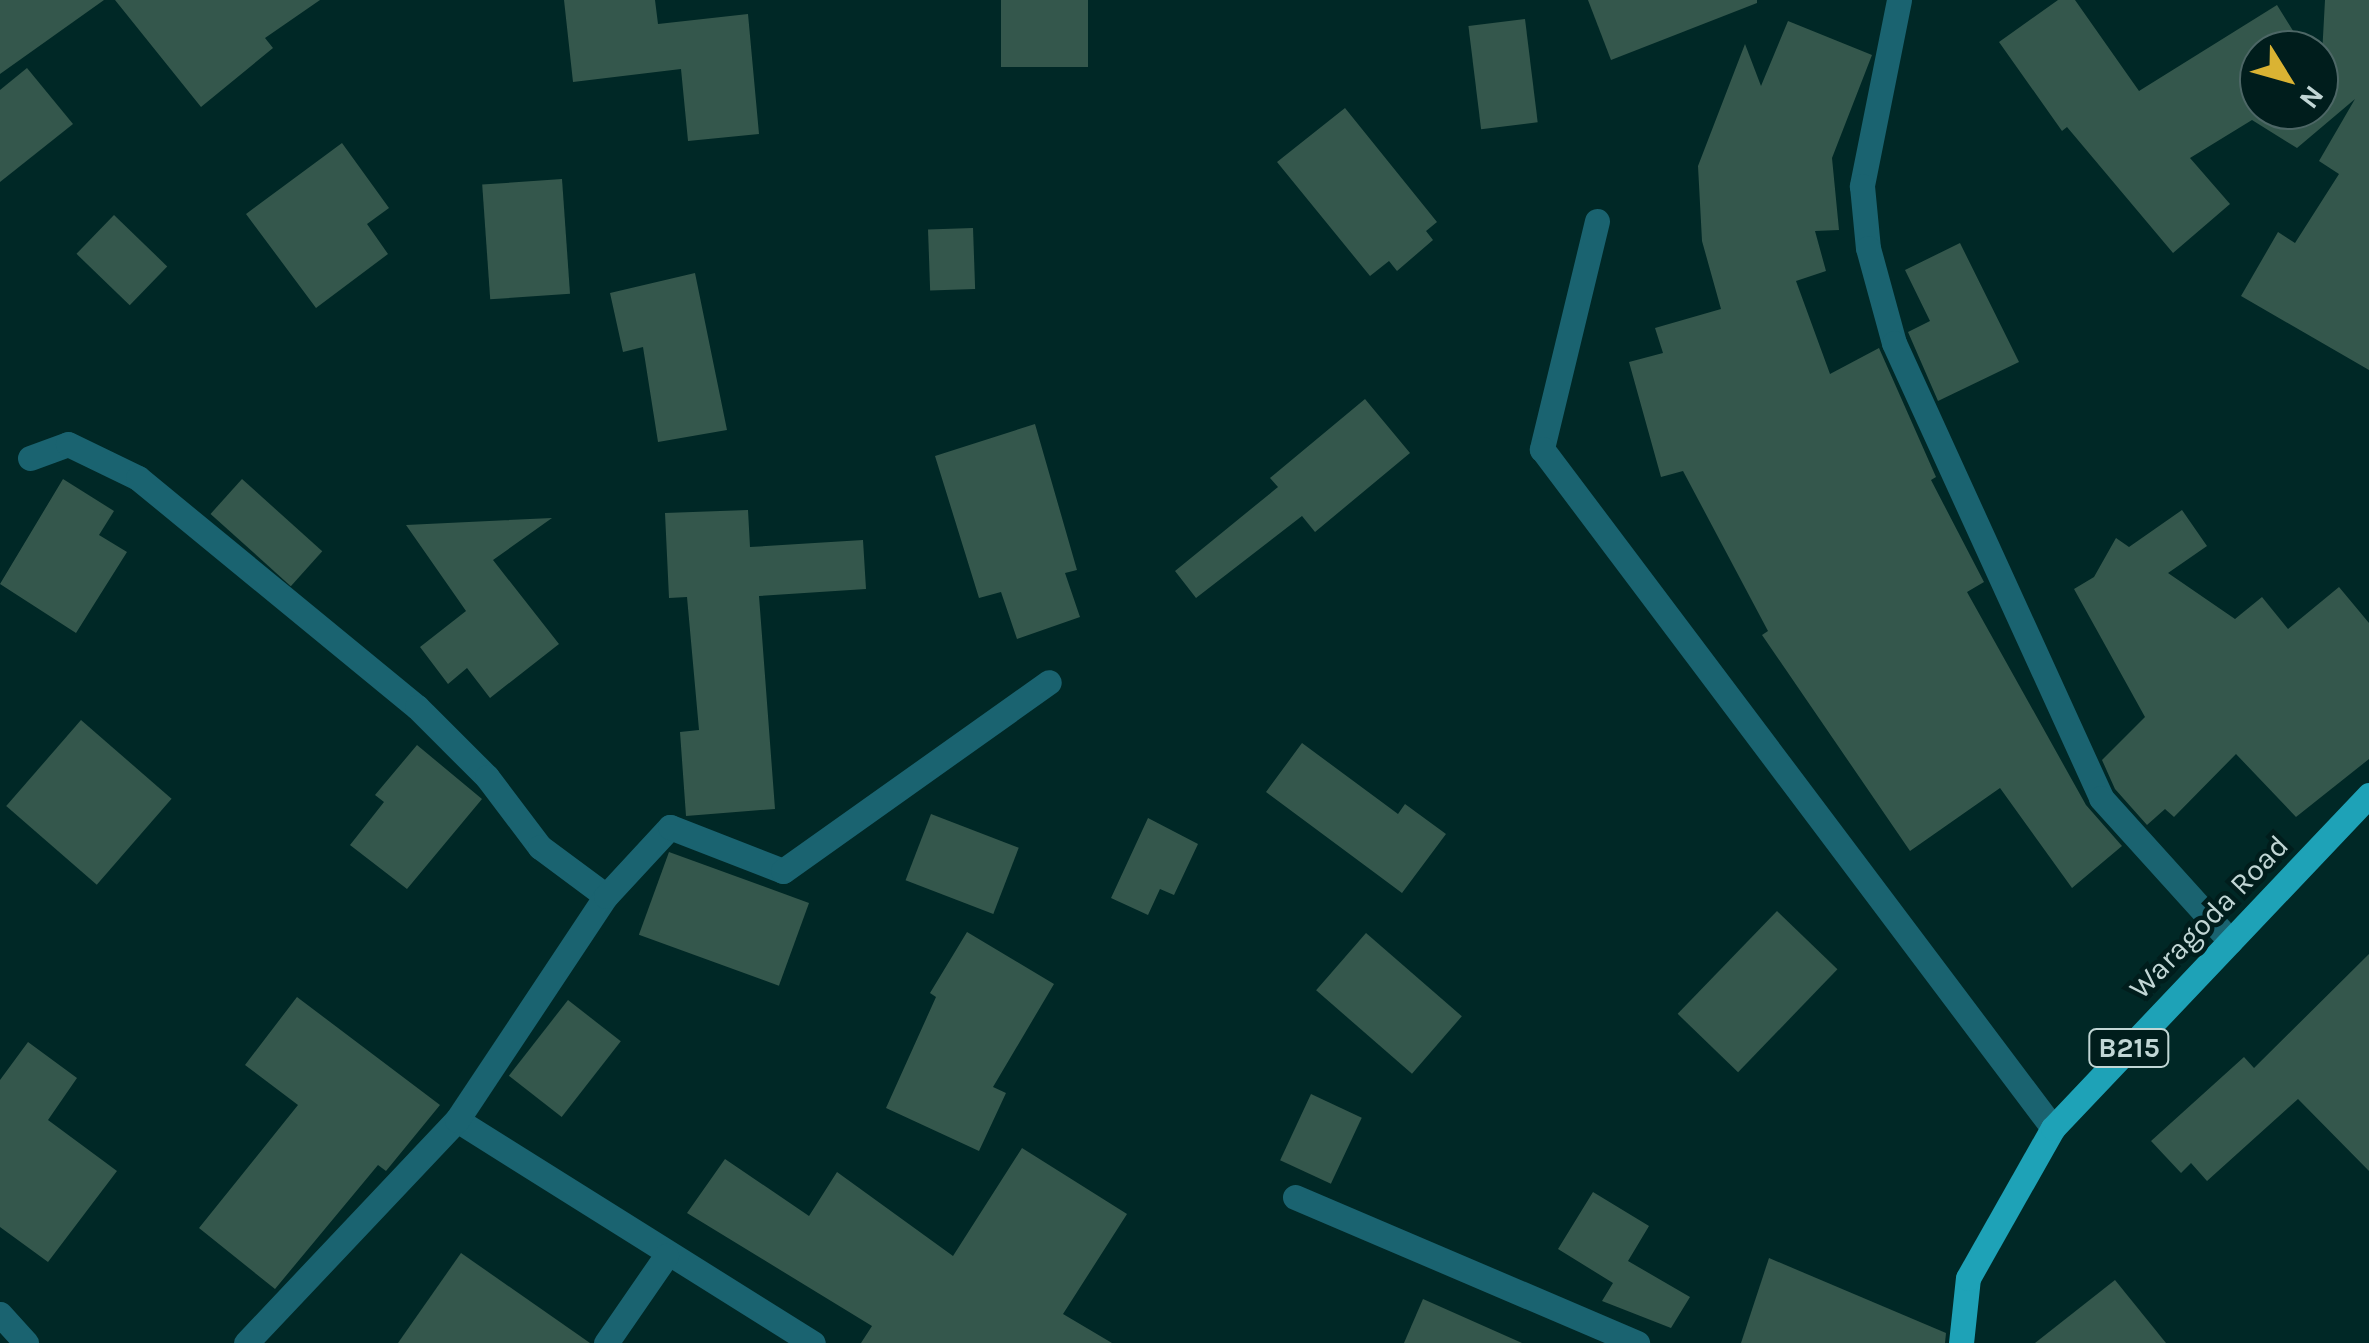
<!DOCTYPE html>
<style>
body{margin:0}
#map{position:relative;width:2369px;height:1343px;overflow:hidden;background:#002826;font-family:Karla,sans-serif}
div>[style]{position:absolute}
.building>*{inset:0;background:#34574c;transform-origin:0 0}
.minor>*{height:25px;margin:-12.5px;padding:0 12.5px;transform-origin:12.5px;border-radius:12.5px;background:#1a6370}
.primary>*{height:25px;margin:-12.5px;padding:0 12.5px;transform-origin:12.5px;border-radius:12.5px;background:#1ea2b7}
span{translate:-50% -50%;white-space:nowrap;text-align:center;line-height:1.15;-webkit-text-stroke:9px #001d1c;paint-order:stroke}
.shield-label span{padding:2px 8px;background:#001d1c;border:2px solid;border-radius:8px;-webkit-text-stroke-width:0}
.shield-label{font-size:28px;color:#c1d6d5;font-weight:700}
.street-label{font-size:30px;color:#c1d6d5}
.north{position:absolute;left:2239px;top:30px;width:100px;height:100px;box-sizing:border-box;background:#001d1c;border:2px solid #4d6766;border-radius:50%;rotate:127deg;font-size:28px;font-weight:700;line-height:40px;text-align:center;color:#c1d6d5}
.north::after{content:'';display:block;margin:auto;width:35px;height:45px;background:#dab333;clip-path:polygon(50% 0,100% 100%,50% 72%,0 100%)}
</style>
<div id="map">
<div class="building">
<i style="clip-path:polygon(0 0,104px 0,0 74px)"></i>
<i style="clip-path:polygon(115px 0,320px 0,265px 38px,273px 48px,201px 107px)"></i>
<i style="clip-path:polygon(564px 0,655px 0,658px 24px,748px 14px,759px 134px,688px 141px,681px 69px,573px 82px)"></i>
<i style="left:1001px;top:0;width:87px;height:67px"></i>
<i style="clip-path:polygon(1588px 0,1757px 0,1757px 3px,1611px 60px)"></i>
<i style="clip-path:polygon(2058px 0,2075px 0,2139px 91px,2277px 5px,2305px 50px,2259px 50px,2259px 110px,2319px 110px,2325px 0,2369px 0,2369px 370px,2241px 296px,2278px 232px,2295px 243px,2339px 174px,2319px 161px,2355px 99px,2297px 148px,2252px 120px,2190px 158px,2230px 204px,2173px 253px,2067px 127px,2062px 131px,1999px 42px)"></i>
<i style="left:1525px;top:19px;width:104px;height:57px;rotate:83deg"></i>
<i style="clip-path:polygon(1788px 21px,1872px 55px,1832px 158px,1839px 230px,1815px 231px,1826px 271px,1796px 281px,1830px 374px,1879px 348px,1936px 477px,1931px 480px,1984px 582px,1967px 592px,2086px 805px,2122px 846px,2072px 888px,2000px 788px,1910px 851px,1762px 635px,1768px 631px,1683px 471px,1661px 477px,1629px 362px,1663px 353px,1655px 328px,1721px 309px,1702px 241px,1698px 166px,1745px 44px,1761px 86px)"></i>
<i style="clip-path:polygon(27px 68px,73px 124px,0 182px,0 90px)"></i>
<i style="clip-path:polygon(1345px 108px,1437px 222px,1426px 231px,1433px 240px,1397px 271px,1389px 261px,1370px 276px,1277px 162px)"></i>
<i style="clip-path:polygon(342px 143px,389px 208px,367px 224px,388px 254px,316px 308px,246px 214px)"></i>
<i style="left:562px;top:179px;width:115px;height:80px;rotate:86deg"></i>
<i style="left:114px;top:215px;width:74px;height:54px;rotate:44deg"></i>
<i style="left:973px;top:228px;width:61px;height:45px;rotate:88deg"></i>
<i style="clip-path:polygon(1960px 243px,2019px 362px,1938px 401px,1908px 332px,1930px 321px,1905px 270px)"></i>
<i style="clip-path:polygon(695px 273px,727px 430px,658px 442px,643px 347px,623px 352px,610px 293px)"></i>
<i style="clip-path:polygon(1365px 399px,1410px 453px,1315px 532px,1302px 516px,1196px 598px,1175px 571px,1278px 487px,1270px 478px)"></i>
<i style="clip-path:polygon(1035px 424px,1077px 570px,1065px 573px,1080px 617px,1017px 639px,1001px 592px,979px 598px,935px 456px)"></i>
<i style="clip-path:polygon(63px 479px,114px 511px,99px 535px,127px 552px,76px 633px,0 584px)"></i>
<i style="left:242px;top:479px;width:108px;height:47px;rotate:42deg"></i>
<i style="clip-path:polygon(748px 510px,750px 547px,863px 540px,866px 589px,759px 596px,775px 809px,686px 816px,680px 732px,699px 730px,687px 597px,669px 598px,665px 513px)"></i>
<i style="clip-path:polygon(2182px 510px,2207px 546px,2168px 573px,2235px 619px,2262px 597px,2288px 629px,2339px 587px,2369px 623px,2369px 759px,2296px 817px,2236px 754px,2174px 817px,2165px 809px,2147px 825px,2115px 789px,2102px 760px,2145px 717px,2074px 589px,2094px 577px,2116px 538px,2129px 547px)"></i>
<i style="clip-path:polygon(552px 518px,493px 560px,559px 644px,490px 698px,467px 668px,448px 684px,420px 647px,466px 611px,406px 525px)"></i>
<i style="left:81px;top:720px;width:120px;height:114px;rotate:41deg"></i>
<i style="clip-path:polygon(1302px 743px,1398px 814px,1405px 804px,1446px 834px,1402px 893px,1266px 792px)"></i>
<i style="clip-path:polygon(417px 745px,482px 799px,407px 889px,350px 845px,384px 802px,375px 795px)"></i>
<i style="left:931px;top:814px;width:94px;height:71px;rotate:21deg"></i>
<i style="clip-path:polygon(1148px 818px,1198px 844px,1174px 895px,1160px 889px,1148px 915px,1111px 898px)"></i>
<i style="left:669px;top:852px;width:149px;height:88px;rotate:20deg"></i>
<i style="left:1777px;top:911px;width:84px;height:143px;rotate:44deg"></i>
<i style="clip-path:polygon(967px 932px,1054px 984px,993px 1087px,1006px 1093px,979px 1151px,886px 1108px,936px 997px,930px 993px)"></i>
<i style="left:1366px;top:933px;width:127px;height:76px;rotate:41deg"></i>
<i style="clip-path:polygon(2369px 954px,2369px 1171px,2298px 1099px,2207px 1181px,2191px 1163px,2181px 1173px,2151px 1141px,2244px 1057px,2254px 1068px)"></i>
<i style="clip-path:polygon(297px 997px,440px 1105px,386px 1171px,378px 1165px,275px 1289px,199px 1228px,298px 1105px,245px 1065px)"></i>
<i style="left:568px;top:1000px;width:67px;height:96px;rotate:38deg"></i>
<i style="clip-path:polygon(28px 1042px,77px 1078px,48px 1120px,117px 1171px,48px 1262px,0 1227px,0 1080px)"></i>
<i style="left:1311px;top:1094px;width:56px;height:73px;rotate:25deg"></i>
<i style="clip-path:polygon(1022px 1148px,1127px 1214px,1063px 1314px,1112px 1343px,861px 1343px,872px 1326px,687px 1213px,725px 1159px,809px 1216px,837px 1172px,953px 1256px)"></i>
<i style="clip-path:polygon(1593px 1192px,1649px 1226px,1628px 1261px,1690px 1297px,1671px 1328px,1602px 1301px,1613px 1283px,1558px 1249px)"></i>
<i style="clip-path:polygon(461px 1253px,590px 1343px,398px 1343px)"></i>
<i style="clip-path:polygon(1769px 1258px,1946px 1333px,1945px 1343px,1741px 1343px)"></i>
<i style="clip-path:polygon(2115px 1280px,2166px 1343px,2035px 1343px)"></i>
<i style="clip-path:polygon(1423px 1299px,1522px 1343px,1404px 1343px)"></i>
</div>
<div class="minor">
<i style="left:1899px;top:0;width:190px;rotate:101.3deg"></i>
<i style="left:1862px;top:186px;width:62px;rotate:84.5deg"></i>
<i style="left:1868px;top:248px;width:98px;rotate:74.7deg"></i>
<i style="left:1894px;top:343px;width:500px;rotate:65.5deg"></i>
<i style="left:2101px;top:798px;width:193px;rotate:47.9deg"></i>
<i style="left:1597px;top:221px;width:235px;rotate:103.6deg"></i>
<i style="left:1542px;top:449px;width:850px;rotate:53.04deg"></i>
<i style="left:30px;top:458px;width:40px;rotate:-20.2deg"></i>
<i style="left:68px;top:444px;width:78px;rotate:25.9deg"></i>
<i style="left:138px;top:478px;width:361px;rotate:39.4deg"></i>
<i style="left:417px;top:707px;width:99px;rotate:45deg"></i>
<i style="left:487px;top:777px;width:88px;rotate:52.9deg"></i>
<i style="left:540px;top:847px;width:82px;rotate:36.6deg"></i>
<i style="left:457px;top:1120px;width:420px;rotate:32.1deg"></i>
<i style="left:1295px;top:1197px;width:372px;rotate:23.1deg"></i>
<i style="left:0;top:1314px;width:39px;rotate:48deg"></i>
<i style="left:246px;top:1343px;width:307px;rotate:-46.6deg"></i>
<i style="left:457px;top:1120px;width:269px;rotate:-56.4deg"></i>
<i style="left:606px;top:896px;width:94px;rotate:-47.2deg"></i>
<i style="left:670px;top:827px;width:121px;rotate:21.3deg"></i>
<i style="left:783px;top:871px;width:326px;rotate:-35.4deg"></i>
<i style="left:606px;top:1343px;width:106px;rotate:-55.4deg"></i>
</div>
<div class="primary">
<i style="left:1961px;top:1343px;width:65px;rotate:-83.9deg"></i>
<i style="left:1968px;top:1278px;width:172px;rotate:-60.5deg"></i>
<i style="left:2053px;top:1128px;width:459px;rotate:-46.5deg"></i>
</div>
<div class="shield-label">
<span style="left:2129px;top:1048px">B215</span>
</div>
<div class="street-label">
<span style="left:2209px;top:917px;rotate:-46deg">Waragoda Road</span>
</div>
<div class="north">N</div>
</div>
